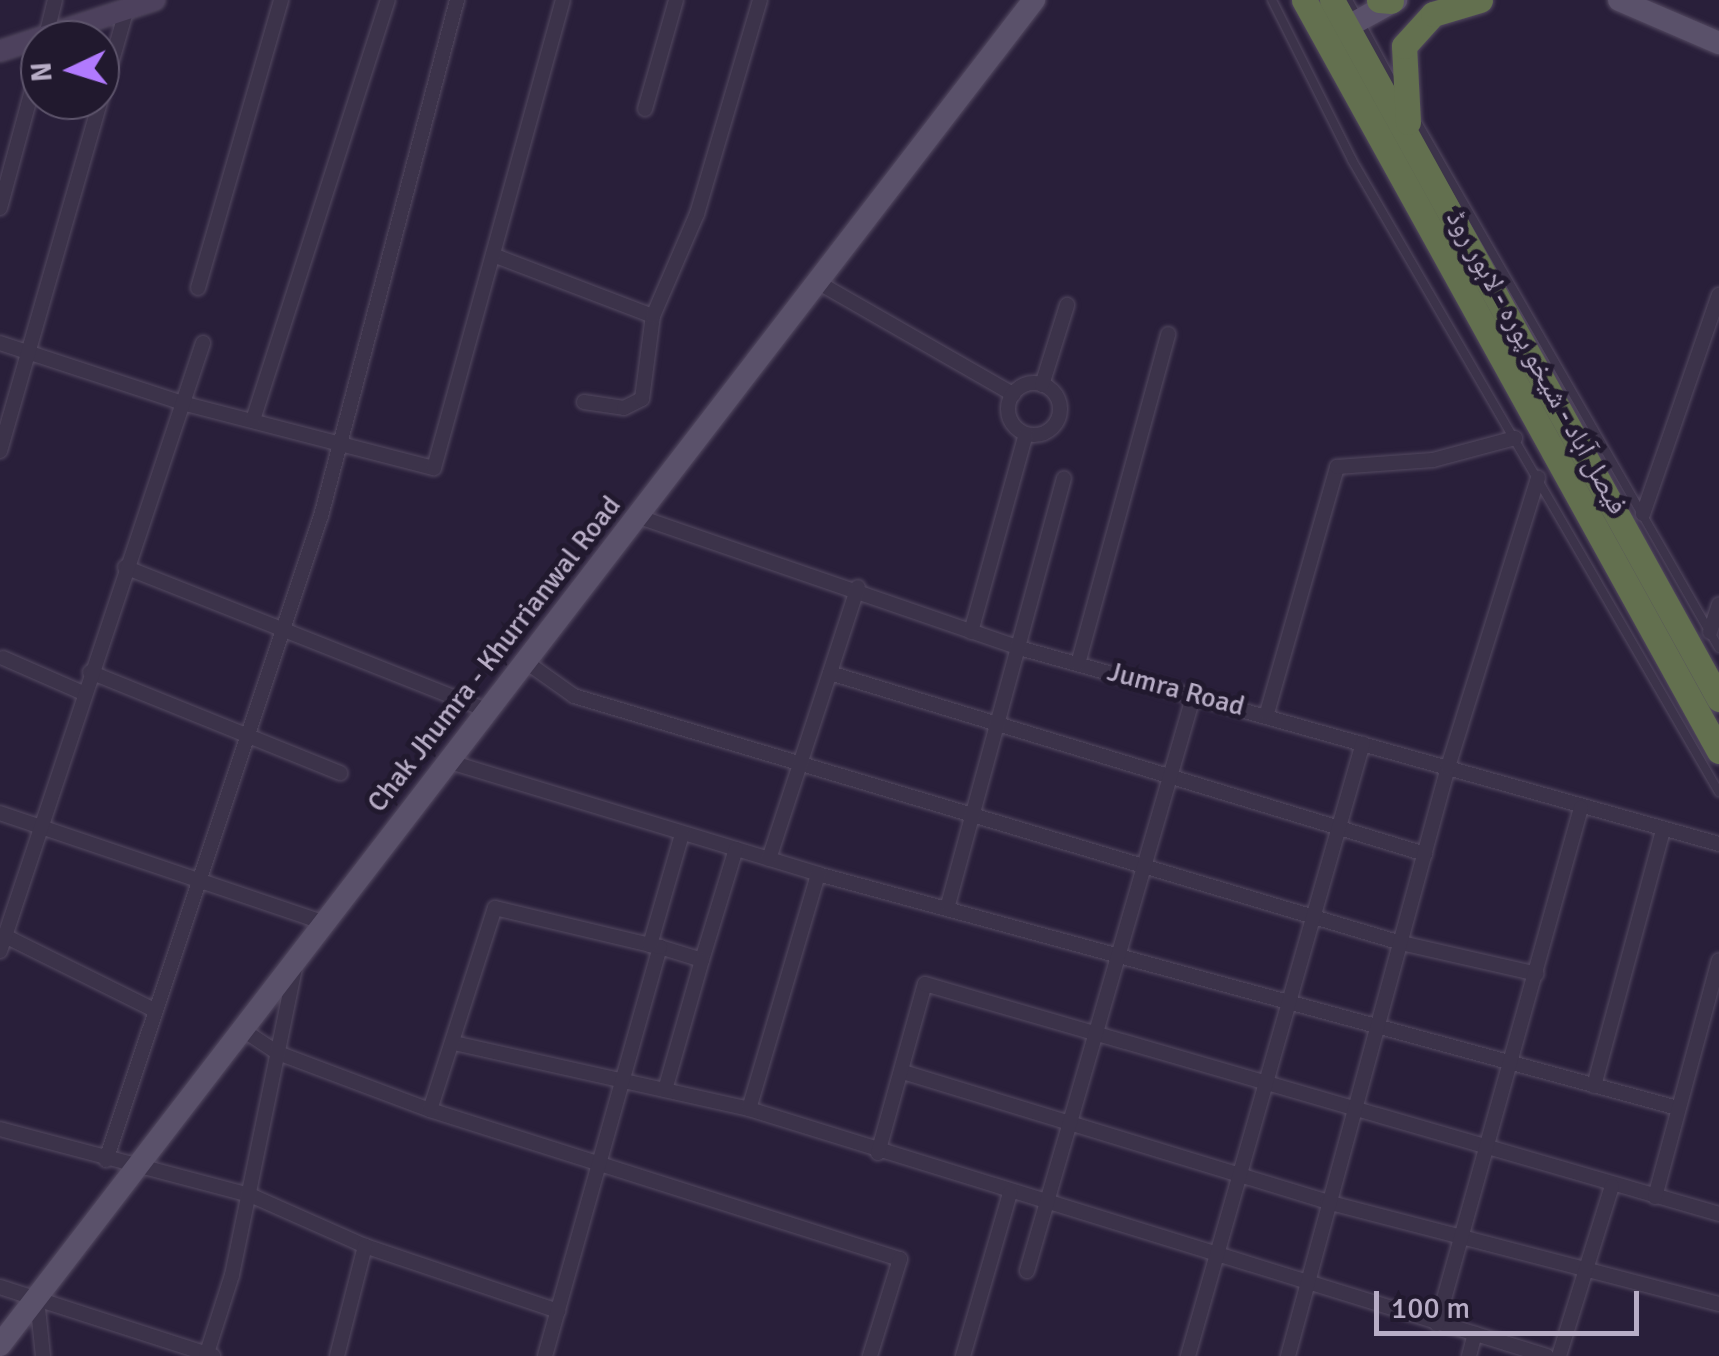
<!DOCTYPE html>
<meta charset="utf-8">
<style>
body{margin:0}
#map{position:relative;width:1719px;height:1356px;overflow:hidden;background:#291f3a;font-family:Signika,"Noto Naskh Arabic",sans-serif}
div>[style]{position:absolute}
.roads{filter:drop-shadow(0 0 2px #544a61) drop-shadow(0 0 2px #544a61)}
.lane>*{height:8px;margin:-4px;padding:0 4px;transform-origin:4px;border-radius:4px;background:#3c334a}
.street>*{height:14px;margin:-7px;padding:0 7px;transform-origin:7px;border-radius:7px;background:#3c334a}
.street>.ring{margin:-7px;padding:0;box-sizing:content-box;background:none;border:14px solid #3c334a;border-radius:50%}
.secondary>*{height:20px;margin:-10px;padding:0 10px;transform-origin:10px;border-radius:10px;background:#4d415d}
.primary>*{height:22px;margin:-11px;padding:0 11px;transform-origin:11px;border-radius:11px;background:#5a516a}
.highway>*{height:25px;margin:-12.5px;padding:0 12.5px;transform-origin:12.5px;border-radius:12.5px;background:#63704f}
span{translate:-50% -50%;white-space:nowrap;text-align:center;line-height:1.15;-webkit-text-stroke:10px #21192e;paint-order:stroke}
.street-label{font-size:28px;color:#b8adc6}
.north{position:absolute;left:20px;top:20px;width:100px;height:100px;box-sizing:border-box;background:#21192e;border:2px solid #5d546b;border-radius:50%;rotate:266deg;font-size:28px;font-weight:700;line-height:40px;text-align:center;color:#b8adc6}
.north::after{content:'';display:block;margin:auto;width:35px;height:45px;background:#b17afe;clip-path:polygon(50% 0,100% 100%,50% 72%,0 100%)}
.scale{position:absolute;left:1374px;top:1291px;width:265px;height:45px;box-sizing:border-box;border:5px solid #b8adc6;border-top:0;padding-left:12px;font-size:30px;line-height:35px;white-space:nowrap;color:#b8adc6;-webkit-text-stroke:8px #21192e;paint-order:stroke}
</style>
<div id="map">
<div class="roads">
<div class="lane">
<i style="left:1272px;top:0;width:179px;rotate:63.4deg"></i>
<i style="left:1352px;top:160px;width:731px;rotate:59.86deg"></i>
<i style="left:1348px;top:0;width:100px;rotate:61.4deg"></i>
<i style="left:1414px;top:117px;width:612px;rotate:60.13deg"></i>
</div>
<div class="street">
<i style="left:45px;top:40px;width:41px;rotate:-76deg"></i>
<i style="left:645px;top:109px;width:113px;rotate:-74.1deg"></i>
<i style="left:0;top:208px;width:152px;rotate:-74.8deg"></i>
<i style="left:493px;top:255px;width:171px;rotate:20.9deg"></i>
<i style="left:819px;top:283px;width:224px;rotate:29.8deg"></i>
<i style="left:198px;top:288px;width:300px;rotate:-73.9deg"></i>
<i style="left:0;top:343px;width:192px;rotate:18.2deg"></i>
<i style="left:182px;top:403px;width:260px;rotate:14.5deg"></i>
<i style="left:434px;top:468px;width:485px;rotate:-74.6deg"></i>
<i class="ring" style="left:1008px;top:383px;width:38px;height:38px"></i>
<i style="left:1042px;top:385px;width:84px;rotate:-72.6deg"></i>
<i style="left:584px;top:402px;width:40px;rotate:8.5deg"></i>
<i style="left:624px;top:408px;width:20px;rotate:-27deg"></i>
<i style="left:642px;top:399px;width:84px;rotate:-82.5deg"></i>
<i style="left:653px;top:316px;width:111px;rotate:-66.7deg"></i>
<i style="left:697px;top:214px;width:223px;rotate:-73.6deg"></i>
<i style="left:253px;top:420px;width:441px;rotate:-72.2deg"></i>
<i style="left:0;top:451px;width:460px;rotate:-74deg"></i>
<i style="left:1643px;top:514px;width:232px;rotate:-70.9deg"></i>
<i style="left:639px;top:517px;width:406px;rotate:19deg"></i>
<i style="left:1023px;top:649px;width:723px;rotate:15.65deg"></i>
<i style="left:125px;top:567px;width:391px;rotate:21.6deg"></i>
<i style="left:971px;top:632px;width:205px;rotate:-74.5deg"></i>
<i style="left:1710px;top:632px;width:29px;rotate:-72deg"></i>
<i style="left:3px;top:658px;width:87px;rotate:23.6deg"></i>
<i style="left:529px;top:664px;width:55px;rotate:35.4deg"></i>
<i style="left:574px;top:696px;width:863px;rotate:16.63deg"></i>
<i style="left:1401px;top:943px;width:139px;rotate:12.8deg"></i>
<i style="left:1078px;top:664px;width:342px;rotate:-74.7deg"></i>
<i style="left:90px;top:672px;width:270px;rotate:22deg"></i>
<i style="left:830px;top:673px;width:622px;rotate:16.92deg"></i>
<i style="left:1267px;top:713px;width:256px;rotate:-74.1deg"></i>
<i style="left:1337px;top:467px;width:96px;rotate:-4.2deg"></i>
<i style="left:1433px;top:460px;width:85px;rotate:-15deg"></i>
<i style="left:447px;top:761px;width:388px;rotate:16.9deg"></i>
<i style="left:818px;top:874px;width:887px;rotate:15.23deg"></i>
<i style="left:0;top:813px;width:340px;rotate:18.7deg"></i>
<i style="left:769px;top:859px;width:286px;rotate:-71.9deg"></i>
<i style="left:948px;top:905px;width:442px;rotate:-74.8deg"></i>
<i style="left:5px;top:936px;width:166px;rotate:26.4deg"></i>
<i style="left:660px;top:947px;width:44px;rotate:17.2deg"></i>
<i style="left:702px;top:960px;width:116px;rotate:-73deg"></i>
<i style="left:0;top:951px;width:641px;rotate:-71.54deg"></i>
<i style="left:243px;top:1030px;width:42px;rotate:33.3deg"></i>
<i style="left:278px;top:1053px;width:162px;rotate:20.6deg"></i>
<i style="left:430px;top:1110px;width:493px;rotate:17.6deg"></i>
<i style="left:900px;top:1259px;width:102px;rotate:107.2deg"></i>
<i style="left:454px;top:1043px;width:302px;rotate:12.6deg"></i>
<i style="left:749px;top:1109px;width:835px;rotate:17.2deg"></i>
<i style="left:903px;top:1072px;width:443px;rotate:17deg"></i>
<i style="left:1327px;top:1202px;width:405px;rotate:14.6deg"></i>
<i style="left:1594px;top:1086px;width:265px;rotate:-74.9deg"></i>
<i style="left:665px;top:1090px;width:135px;rotate:-74.1deg"></i>
<i style="left:749px;top:1109px;width:245px;rotate:-73.6deg"></i>
<i style="left:430px;top:1110px;width:212px;rotate:-72.2deg"></i>
<i style="left:495px;top:908px;width:159px;rotate:13.4deg"></i>
<i style="left:0;top:1129px;width:259px;rotate:14.8deg"></i>
<i style="left:250px;top:1195px;width:126px;rotate:23.9deg"></i>
<i style="left:365px;top:1246px;width:204px;rotate:18.6deg"></i>
<i style="left:878px;top:1153px;width:175px;rotate:-74.5deg"></i>
<i style="left:925px;top:984px;width:827px;rotate:16.15deg"></i>
<i style="left:106px;top:1160px;width:679px;rotate:-71.54deg"></i>
<i style="left:321px;top:516px;width:534px;rotate:-75.23deg"></i>
<i style="left:1655px;top:1197px;width:245px;rotate:-74.9deg"></i>
<i style="left:1027px;top:1271px;width:601px;rotate:-73.86deg"></i>
<i style="left:0;top:1287px;width:224px;rotate:17.9deg"></i>
<i style="left:37px;top:1299px;width:57px;rotate:84deg"></i>
<i style="left:1437px;top:1324px;width:536px;rotate:-74.41deg"></i>
<i style="left:206px;top:1356px;width:85px;rotate:-72.2deg"></i>
<i style="left:232px;top:1275px;width:314px;rotate:-78.4deg"></i>
<i style="left:337px;top:1356px;width:114px;rotate:-75.7deg"></i>
<i style="left:545px;top:1356px;width:425px;rotate:-74.3deg"></i>
<i style="left:660px;top:947px;width:10px;rotate:-169deg"></i>
<i style="left:650px;top:945px;width:116px;rotate:-73.9deg"></i>
<i style="left:963px;top:1356px;width:170px;rotate:-73.9deg"></i>
<i style="left:1188px;top:1356px;width:637px;rotate:-74.07deg"></i>
<i style="left:1288px;top:1356px;width:610px;rotate:-74.8deg"></i>
<i style="left:1448px;top:767px;width:303px;rotate:-72.7deg"></i>
<i style="left:1469px;top:1356px;width:23px;rotate:-75deg"></i>
<i style="left:1559px;top:1356px;width:178px;rotate:-72.7deg"></i>
</div>
<div class="secondary">
<i style="left:0;top:51px;width:163px;rotate:-18.2deg"></i>
</div>
<div class="primary">
<i style="left:1619px;top:0;width:109px;rotate:23.3deg"></i>
<i style="left:1334px;top:34px;width:71px;rotate:-28.7deg"></i>
<i style="left:0;top:1345px;width:1697px;rotate:-52.45deg"></i>
</div>
<div class="highway">
<i style="left:1304px;top:0;width:858px;rotate:61.08deg"></i>
<i style="left:1332px;top:0;width:799px;rotate:61.03deg"></i>
<i style="left:1379px;top:0;width:12px;rotate:5deg"></i>
<i style="left:1408px;top:122px;width:76px;rotate:-93deg"></i>
<i style="left:1404px;top:46px;width:43px;rotate:-47.8deg"></i>
<i style="left:1433px;top:14px;width:49px;rotate:-16.6deg"></i>
</div>
</div>
<div class="street-label">
<span style="left:1537px;top:362px;rotate:61deg">فیصل آباد - شیخو پورہ - لاہور روڈ</span>
<span style="left:494px;top:654px;rotate:-52deg">Chak Jhumra - Khurrianwal Road</span>
<span style="left:1176px;top:689px;rotate:15deg">Jumra Road</span>
</div>
<div class="north">N</div>
<div class="scale">100 m</div>
</div>
